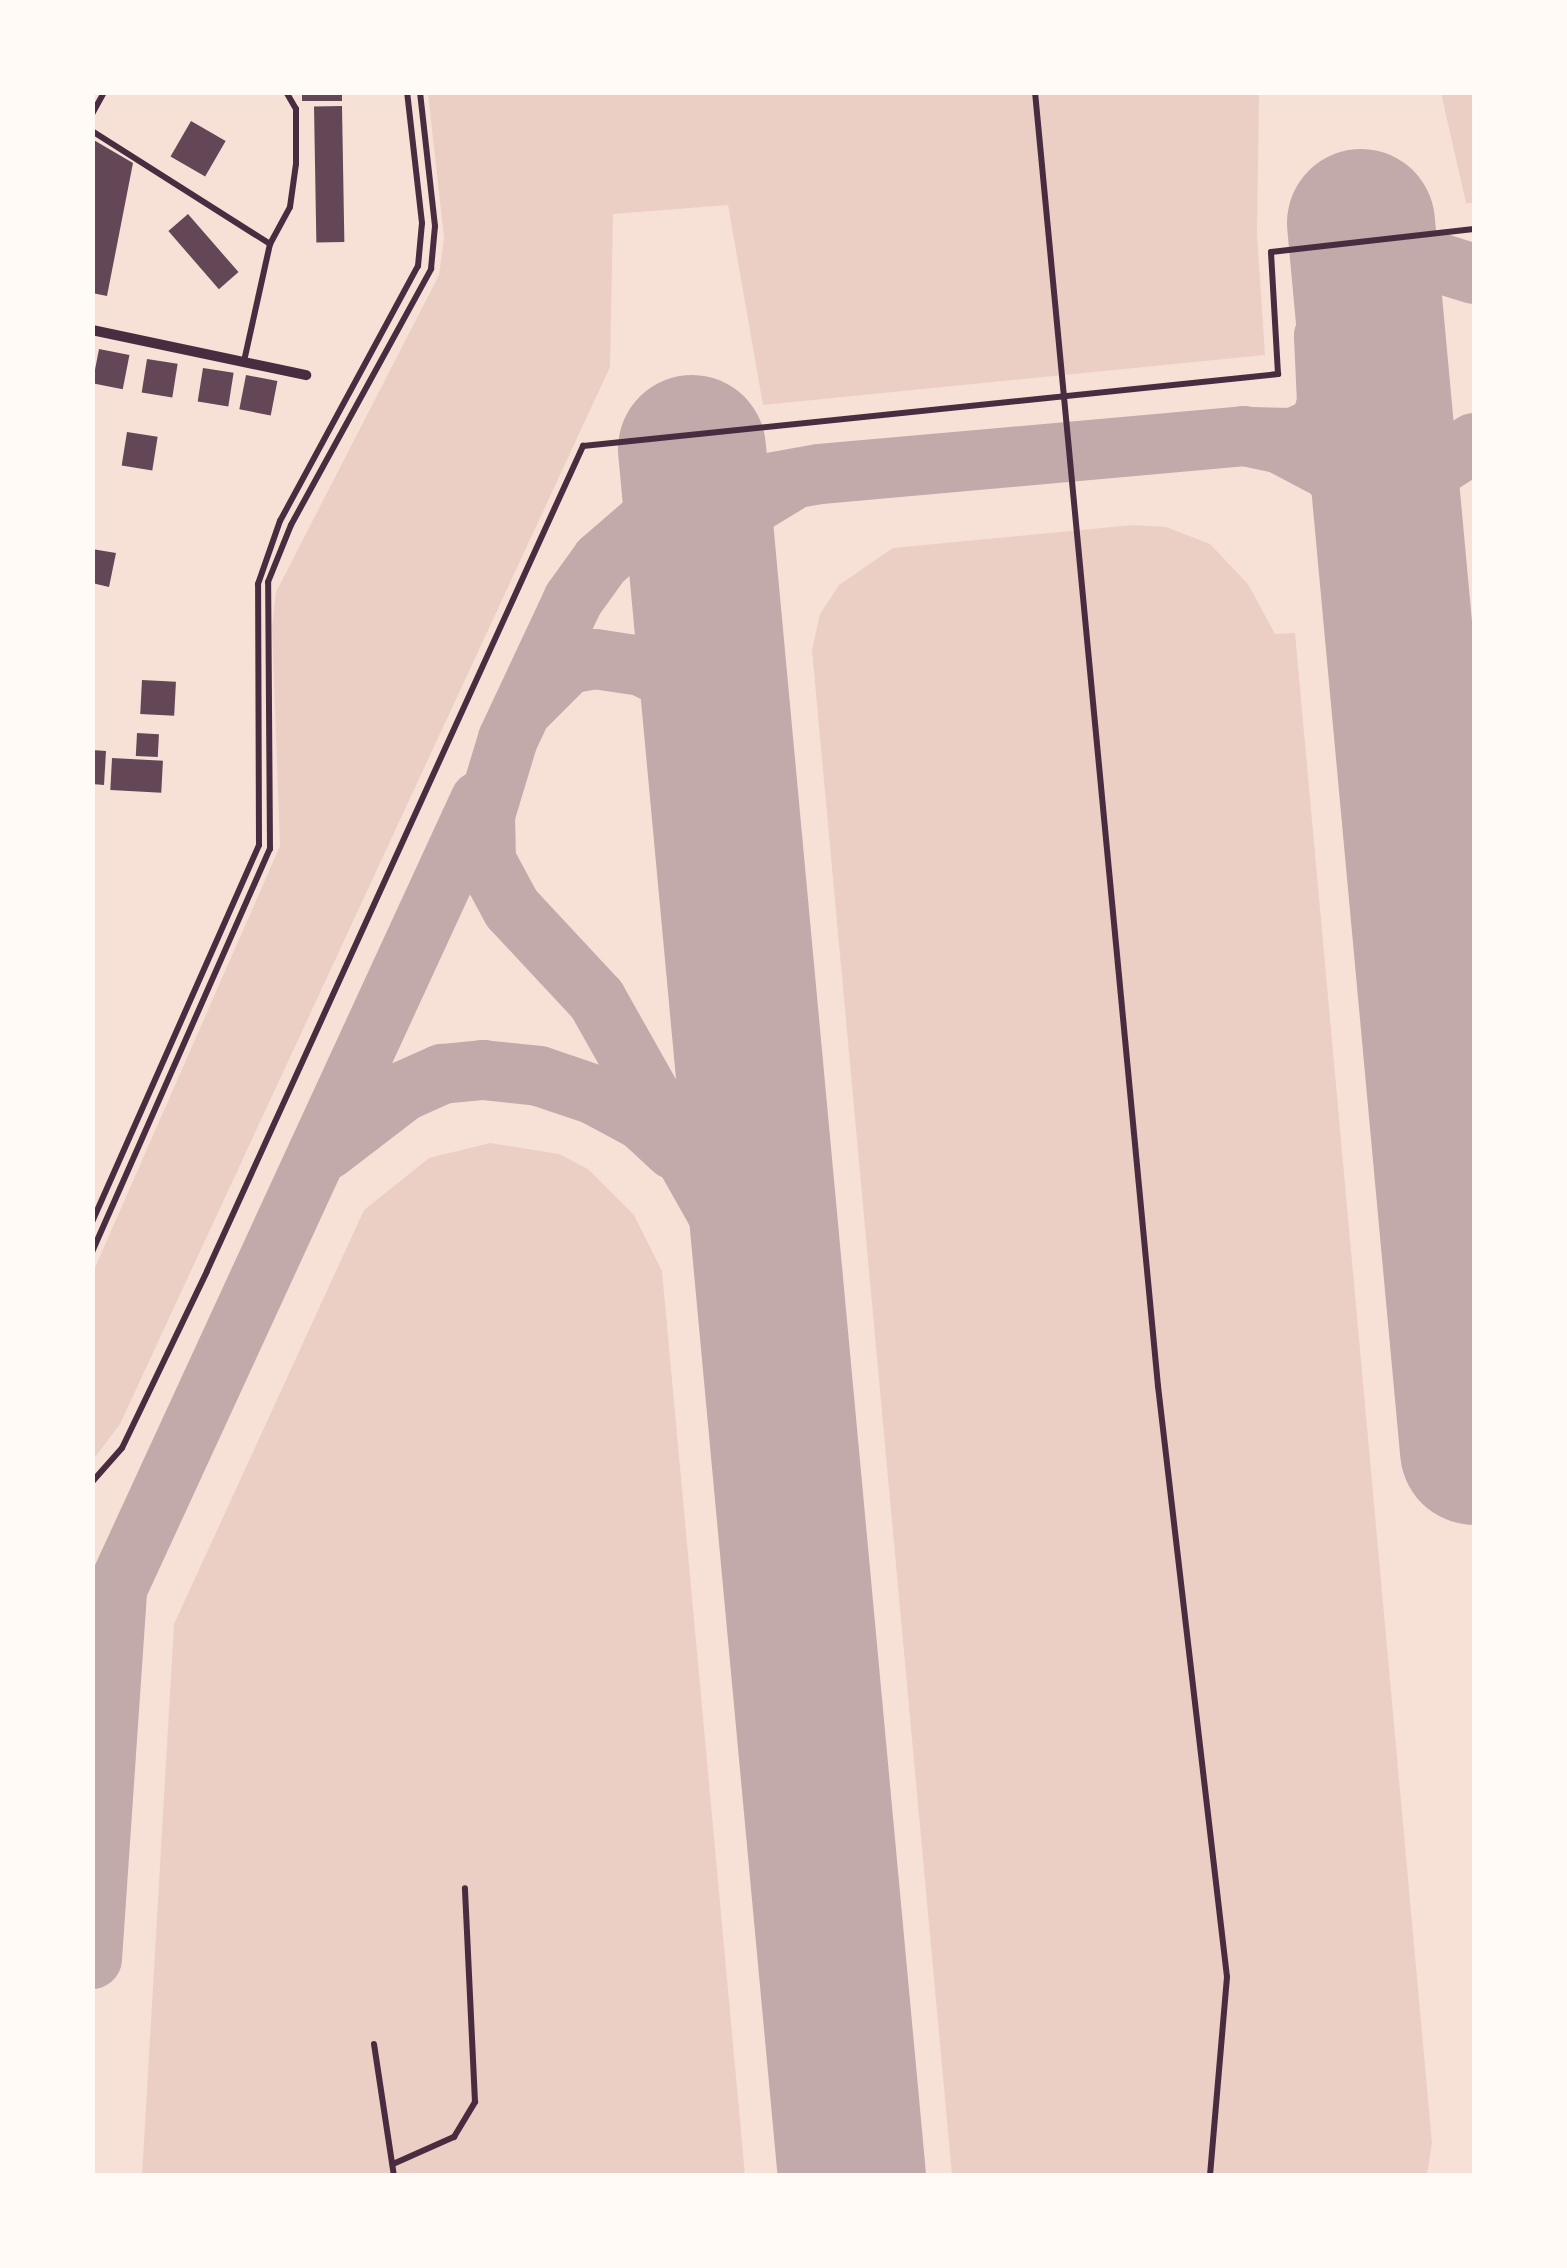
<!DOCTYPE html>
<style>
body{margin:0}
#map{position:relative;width:1567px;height:2268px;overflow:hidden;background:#f7e1d7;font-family:Roboto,sans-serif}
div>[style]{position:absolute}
.green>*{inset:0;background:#ebcfc5}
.taxiway>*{height:60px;margin:-30px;padding:0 30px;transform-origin:30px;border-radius:30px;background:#c3aaaa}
.runway>*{height:148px;margin:-74px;padding:0 74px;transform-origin:74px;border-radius:74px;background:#c3aaaa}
.building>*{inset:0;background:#644757;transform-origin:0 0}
.service>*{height:6px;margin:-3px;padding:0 3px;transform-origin:3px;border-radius:3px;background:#4a2c40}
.minor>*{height:10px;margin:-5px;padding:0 5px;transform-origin:5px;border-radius:5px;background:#4a2c40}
span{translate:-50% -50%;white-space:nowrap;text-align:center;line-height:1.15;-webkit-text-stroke:8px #fffaf5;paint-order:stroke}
.frame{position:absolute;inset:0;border:95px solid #fffaf5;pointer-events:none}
</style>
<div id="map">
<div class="green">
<i style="clip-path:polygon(428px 93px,1259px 93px,1257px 234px,1265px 355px,763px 405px,728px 205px,613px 214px,610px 367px,120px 1424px,93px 1460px,93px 1272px,280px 846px,272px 627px,276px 592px,439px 275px,444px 238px)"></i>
<i style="clip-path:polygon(1441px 93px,1474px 93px,1474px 203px,1466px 203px)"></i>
<i style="clip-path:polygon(1133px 525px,1166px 527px,1210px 544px,1248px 584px,1275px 634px,1295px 633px,1432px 2143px,1427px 2175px,952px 2175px,812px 650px,820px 614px,839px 585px,893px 548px)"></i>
<i style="clip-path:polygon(490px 1143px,559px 1154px,588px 1169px,634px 1215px,662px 1271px,745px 2175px,142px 2176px,174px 1624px,364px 1210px,429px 1158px)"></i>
</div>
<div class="taxiway">
<i style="left:1251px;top:437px;width:43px;rotate:1.3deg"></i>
<i style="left:1294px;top:438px;width:29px;rotate:-25deg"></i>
<i style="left:1320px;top:426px;width:24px;rotate:-73deg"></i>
<i style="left:1327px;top:403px;width:67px;rotate:-92.6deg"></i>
<i style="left:1324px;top:336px;width:42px;rotate:-62.8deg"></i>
<i style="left:1343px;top:299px;width:33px;rotate:-45deg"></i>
<i style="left:1366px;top:276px;width:38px;rotate:-23deg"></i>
<i style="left:1401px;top:261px;width:25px;rotate:-5deg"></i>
<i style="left:1426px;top:259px;width:50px;rotate:17.4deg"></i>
<i style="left:1330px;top:470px;width:38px;rotate:27deg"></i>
<i style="left:1364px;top:487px;width:35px;rotate:7deg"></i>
<i style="left:1399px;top:491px;width:89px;rotate:-32.6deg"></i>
<i style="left:708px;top:629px;width:46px;rotate:-88.8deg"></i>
<i style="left:709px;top:583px;width:40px;rotate:-72deg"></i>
<i style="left:721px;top:545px;width:52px;rotate:-52deg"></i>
<i style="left:753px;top:504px;width:41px;rotate:-31deg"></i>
<i style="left:1398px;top:630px;width:203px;rotate:68deg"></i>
<i style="left:527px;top:705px;width:58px;rotate:-45deg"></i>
<i style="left:568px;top:664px;width:27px;rotate:-10deg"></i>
<i style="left:595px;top:659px;width:48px;rotate:8.5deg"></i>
<i style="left:642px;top:666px;width:39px;rotate:27deg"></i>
<i style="left:677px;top:684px;width:35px;rotate:44deg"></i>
<i style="left:702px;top:708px;width:67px;rotate:72.6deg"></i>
<i style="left:327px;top:1150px;width:97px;rotate:-37.5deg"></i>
<i style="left:404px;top:1091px;width:42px;rotate:-24.1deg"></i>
<i style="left:442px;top:1074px;width:41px;rotate:-5.6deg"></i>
<i style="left:483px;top:1070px;width:56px;rotate:6.1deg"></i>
<i style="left:539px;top:1076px;width:59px;rotate:18.7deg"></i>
<i style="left:595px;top:1095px;width:55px;rotate:28.4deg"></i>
<i style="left:643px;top:1121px;width:42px;rotate:43.1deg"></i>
<i style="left:771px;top:1309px;width:355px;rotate:-119.4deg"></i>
<i style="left:597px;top:1000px;width:125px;rotate:-133deg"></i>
<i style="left:512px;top:909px;width:55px;rotate:-118.4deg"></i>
<i style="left:486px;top:861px;width:46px;rotate:-91.2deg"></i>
<i style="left:485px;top:815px;width:79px;rotate:-73.2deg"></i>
<i style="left:508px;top:739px;width:153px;rotate:-64.9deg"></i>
<i style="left:573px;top:600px;width:48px;rotate:-54.3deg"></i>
<i style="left:601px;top:561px;width:69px;rotate:-40.9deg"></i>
<i style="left:653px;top:516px;width:47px;rotate:-24.9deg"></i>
<i style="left:696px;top:496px;width:126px;rotate:-10.1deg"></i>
<i style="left:820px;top:474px;width:426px;rotate:-5.1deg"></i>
<i style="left:1244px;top:436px;width:38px;rotate:12deg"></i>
<i style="left:1281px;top:444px;width:55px;rotate:28deg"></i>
<i style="left:1330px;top:470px;width:65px;rotate:50deg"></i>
<i style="left:1372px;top:520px;width:67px;rotate:70.8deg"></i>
<i style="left:1465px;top:1348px;width:81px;rotate:-83.7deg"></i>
<i style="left:92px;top:1959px;width:371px;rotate:-86.1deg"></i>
<i style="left:117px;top:1589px;width:868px;rotate:-65.27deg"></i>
</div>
<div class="runway">
<i style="left:1361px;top:223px;width:1233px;rotate:84.74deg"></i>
<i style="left:692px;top:449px;width:1734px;rotate:84.71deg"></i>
</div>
<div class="building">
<i style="left:302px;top:92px;width:40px;height:9px"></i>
<i style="left:342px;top:106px;width:136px;height:28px;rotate:89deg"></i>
<i style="left:191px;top:121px;width:40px;height:41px;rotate:30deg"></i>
<i style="clip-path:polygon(92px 139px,133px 163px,107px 296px,92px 293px)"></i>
<i style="left:188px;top:214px;width:77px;height:26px;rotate:49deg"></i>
<i style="left:99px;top:349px;width:31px;height:35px;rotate:11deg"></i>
<i style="left:147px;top:359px;width:31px;height:34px;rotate:9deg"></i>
<i style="left:203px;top:368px;width:31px;height:34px;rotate:9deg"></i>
<i style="left:246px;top:375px;width:32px;height:35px;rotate:11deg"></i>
<i style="left:127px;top:432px;width:31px;height:34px;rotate:9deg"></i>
<i style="clip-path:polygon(92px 549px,116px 553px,109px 587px,92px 583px)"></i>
<i style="left:142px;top:680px;width:34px;height:34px;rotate:3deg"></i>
<i style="left:137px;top:733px;width:22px;height:23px;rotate:3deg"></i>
<i style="clip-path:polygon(92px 750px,106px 751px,104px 785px,92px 784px)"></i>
<i style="left:112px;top:758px;width:51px;height:32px;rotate:3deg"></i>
</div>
<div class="service">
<i style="left:1035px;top:92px;width:1300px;rotate:84.57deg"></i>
<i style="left:1158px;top:1386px;width:595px;rotate:83.34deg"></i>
<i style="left:1227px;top:1977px;width:200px;rotate:94.9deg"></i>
<i style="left:92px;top:114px;width:25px;rotate:-61deg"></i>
<i style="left:92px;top:131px;width:211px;rotate:32.4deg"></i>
<i style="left:270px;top:244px;width:120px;rotate:102.5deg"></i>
<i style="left:270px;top:244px;width:42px;rotate:-61.6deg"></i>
<i style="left:290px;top:207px;width:43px;rotate:-82.1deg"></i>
<i style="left:296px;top:164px;width:55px;rotate:-90deg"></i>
<i style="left:296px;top:109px;width:20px;rotate:-120deg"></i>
<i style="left:92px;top:1222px;width:412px;rotate:-66.1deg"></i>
<i style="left:259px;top:845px;width:261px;rotate:-90.2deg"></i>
<i style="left:258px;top:584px;width:67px;rotate:-70.8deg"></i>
<i style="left:280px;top:521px;width:290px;rotate:-61.6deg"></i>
<i style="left:418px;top:266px;width:43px;rotate:-84.7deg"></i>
<i style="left:422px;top:223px;width:132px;rotate:-96.5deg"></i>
<i style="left:92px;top:1252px;width:441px;rotate:-66.2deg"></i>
<i style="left:270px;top:849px;width:267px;rotate:-90.4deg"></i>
<i style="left:268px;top:582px;width:61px;rotate:-68deg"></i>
<i style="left:291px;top:525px;width:292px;rotate:-61.3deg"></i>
<i style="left:431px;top:269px;width:43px;rotate:-84.7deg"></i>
<i style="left:435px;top:226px;width:135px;rotate:-96.4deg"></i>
<i style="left:92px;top:1482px;width:45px;rotate:-48.6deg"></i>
<i style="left:122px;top:1448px;width:196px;rotate:-64.3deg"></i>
<i style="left:207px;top:1271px;width:907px;rotate:-65.5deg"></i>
<i style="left:583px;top:446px;width:699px;rotate:-5.91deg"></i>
<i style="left:1278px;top:374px;width:122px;rotate:-93.3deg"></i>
<i style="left:1271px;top:252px;width:204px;rotate:-6.5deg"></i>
<i style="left:374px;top:2044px;width:134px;rotate:81.4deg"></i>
<i style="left:393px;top:2164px;width:67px;rotate:-23.9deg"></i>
<i style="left:454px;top:2137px;width:41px;rotate:-59deg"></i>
<i style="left:475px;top:2102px;width:214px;rotate:-92.7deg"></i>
</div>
<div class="minor">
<i style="left:92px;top:330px;width:219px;rotate:11.9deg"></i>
</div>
<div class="frame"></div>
</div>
